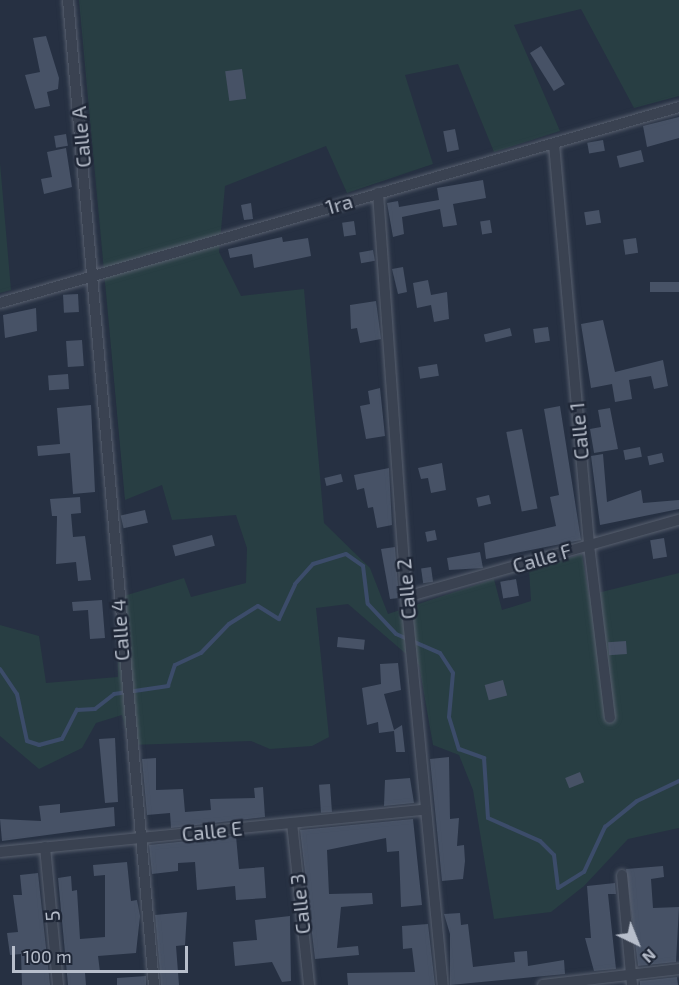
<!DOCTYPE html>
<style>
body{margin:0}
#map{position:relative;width:679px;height:985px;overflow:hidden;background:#263042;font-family:"Exo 2",sans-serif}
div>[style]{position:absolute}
.green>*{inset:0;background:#283e43}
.stream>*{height:4px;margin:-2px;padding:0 2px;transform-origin:2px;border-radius:2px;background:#3c4c6a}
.building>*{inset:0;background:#475266;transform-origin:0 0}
.roads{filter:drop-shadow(0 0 2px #58606f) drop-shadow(0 0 2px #58606f)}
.street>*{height:10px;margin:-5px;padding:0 5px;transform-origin:5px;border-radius:5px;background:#3a4251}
span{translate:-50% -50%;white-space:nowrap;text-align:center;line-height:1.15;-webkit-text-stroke:5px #1f2737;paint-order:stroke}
.street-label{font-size:20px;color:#b7becb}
.north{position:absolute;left:607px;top:913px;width:60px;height:60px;-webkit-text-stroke:4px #1f2737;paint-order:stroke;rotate:137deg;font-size:16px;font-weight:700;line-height:24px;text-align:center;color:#b7becb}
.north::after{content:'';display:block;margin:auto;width:21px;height:27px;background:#b7becb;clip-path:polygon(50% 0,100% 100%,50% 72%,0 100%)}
.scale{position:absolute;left:12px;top:946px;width:176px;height:27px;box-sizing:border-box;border:3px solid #b7becb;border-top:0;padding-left:8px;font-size:18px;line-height:21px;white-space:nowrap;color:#b7becb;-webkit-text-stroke:4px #1f2737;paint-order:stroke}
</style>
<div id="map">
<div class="green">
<i style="clip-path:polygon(79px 0,679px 0,679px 96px,634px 108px,581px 9px,514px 25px,560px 131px,494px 152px,458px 64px,405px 75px,433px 164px,347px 193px,326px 146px,225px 186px,219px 252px,241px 296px,304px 289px,324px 523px,370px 568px,388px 614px,494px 579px,502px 610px,531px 601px,529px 570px,582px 554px,589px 595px,679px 573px,679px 828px,628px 839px,584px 886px,551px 912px,494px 919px,473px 790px,459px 755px,433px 745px,419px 665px,348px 604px,316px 608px,329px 737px,312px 746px,270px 749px,251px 741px,130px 745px,122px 715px,96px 723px,82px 748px,39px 769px,0 736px,0 625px,39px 636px,46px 683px,118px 677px,117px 598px,184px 578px,191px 597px,246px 583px,247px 548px,236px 515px,172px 520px,162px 485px,125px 500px)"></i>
<i style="clip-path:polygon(0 163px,11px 290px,0 293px)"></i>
</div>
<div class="stream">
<i style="left:0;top:669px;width:30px;rotate:56deg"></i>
<i style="left:17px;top:694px;width:48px;rotate:78deg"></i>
<i style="left:27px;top:741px;width:13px;rotate:18deg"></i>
<i style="left:39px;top:745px;width:24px;rotate:-15deg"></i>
<i style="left:62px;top:739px;width:33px;rotate:-63deg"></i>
<i style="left:77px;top:710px;width:18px;rotate:-3deg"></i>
<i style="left:95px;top:709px;width:24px;rotate:-38deg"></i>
<i style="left:114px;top:694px;width:55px;rotate:-8.4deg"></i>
<i style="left:168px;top:686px;width:22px;rotate:-72deg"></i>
<i style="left:175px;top:665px;width:29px;rotate:-25deg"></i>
<i style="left:201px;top:653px;width:40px;rotate:-46deg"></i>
<i style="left:229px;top:624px;width:34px;rotate:-32deg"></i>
<i style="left:258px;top:606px;width:25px;rotate:32deg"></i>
<i style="left:279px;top:619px;width:38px;rotate:-65deg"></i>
<i style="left:295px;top:584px;width:27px;rotate:-48deg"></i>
<i style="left:313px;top:564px;width:34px;rotate:-17deg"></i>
<i style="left:346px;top:554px;width:21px;rotate:35deg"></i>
<i style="left:363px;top:566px;width:38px;rotate:83deg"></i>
<i style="left:368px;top:604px;width:41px;rotate:47deg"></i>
<i style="left:396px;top:634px;width:48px;rotate:23.4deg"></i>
<i style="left:440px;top:653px;width:24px;rotate:57deg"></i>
<i style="left:453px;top:673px;width:44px;rotate:95.2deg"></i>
<i style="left:449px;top:717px;width:34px;rotate:73deg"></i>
<i style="left:459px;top:749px;width:27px;rotate:20deg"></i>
<i style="left:484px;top:758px;width:60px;rotate:86.2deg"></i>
<i style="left:488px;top:818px;width:57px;rotate:23.9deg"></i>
<i style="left:540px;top:841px;width:20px;rotate:45deg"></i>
<i style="left:554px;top:855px;width:33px;rotate:83deg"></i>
<i style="left:558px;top:888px;width:31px;rotate:-32deg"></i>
<i style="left:584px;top:872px;width:50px;rotate:-65deg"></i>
<i style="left:605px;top:827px;width:41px;rotate:-39.1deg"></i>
<i style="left:637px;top:801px;width:47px;rotate:-25.5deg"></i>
</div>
<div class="building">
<i style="clip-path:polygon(46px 36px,59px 78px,58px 89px,47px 92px,50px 106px,35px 109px,25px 75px,40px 72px,33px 38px)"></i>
<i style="left:541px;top:46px;width:45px;height:13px;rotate:58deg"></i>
<i style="left:242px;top:69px;width:30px;height:17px;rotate:82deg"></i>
<i style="clip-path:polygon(679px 117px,679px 138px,647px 147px,643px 126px)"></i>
<i style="left:455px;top:129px;width:21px;height:12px;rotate:79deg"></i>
<i style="left:66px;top:134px;width:12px;height:12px;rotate:81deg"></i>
<i style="left:603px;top:140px;width:11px;height:16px;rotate:80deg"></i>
<i style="clip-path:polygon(66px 148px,72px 187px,44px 194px,41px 179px,52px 177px,47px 152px)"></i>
<i style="left:641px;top:150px;width:12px;height:25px;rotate:76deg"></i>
<i style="clip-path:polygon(483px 180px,486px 198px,453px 204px,457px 225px,443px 227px,440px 209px,402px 217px,404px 234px,393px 237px,387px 203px,398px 201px,399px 207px,439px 200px,437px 188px)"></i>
<i style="clip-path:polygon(251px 203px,253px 219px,244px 220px,241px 205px)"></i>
<i style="left:599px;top:210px;width:13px;height:15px;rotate:81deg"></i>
<i style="left:490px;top:220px;width:13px;height:10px;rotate:81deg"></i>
<i style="left:354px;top:221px;width:14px;height:12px;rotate:82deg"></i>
<i style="clip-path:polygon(282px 237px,283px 242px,308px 238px,311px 256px,254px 268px,252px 254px,230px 258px,228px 249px)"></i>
<i style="left:636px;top:238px;width:15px;height:13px;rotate:82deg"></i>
<i style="left:373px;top:250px;width:11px;height:14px;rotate:80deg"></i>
<i style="clip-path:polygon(403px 267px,407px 292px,398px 294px,392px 269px)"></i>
<i style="clip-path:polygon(428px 280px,431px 295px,447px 292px,449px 319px,434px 322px,431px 305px,417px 308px,413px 283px)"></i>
<i style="left:679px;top:282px;width:10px;height:29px;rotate:90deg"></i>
<i style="left:78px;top:294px;width:18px;height:15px;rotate:87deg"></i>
<i style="clip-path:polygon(376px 301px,381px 339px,360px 343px,357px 328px,351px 329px,350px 305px)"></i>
<i style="clip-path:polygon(36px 308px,37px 331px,5px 338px,3px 315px)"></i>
<i style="clip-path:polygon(603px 320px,615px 372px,663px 360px,668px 386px,654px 389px,651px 376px,629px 380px,632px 399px,615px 402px,612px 384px,591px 388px,581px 324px)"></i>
<i style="left:548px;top:327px;width:14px;height:15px;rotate:82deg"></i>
<i style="left:510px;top:328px;width:8px;height:27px;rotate:76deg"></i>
<i style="left:82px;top:340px;width:26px;height:16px;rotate:86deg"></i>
<i style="left:437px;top:364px;width:12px;height:19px;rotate:81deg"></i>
<i style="left:68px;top:374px;width:15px;height:20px;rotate:86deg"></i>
<i style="clip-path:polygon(380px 388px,385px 436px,366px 439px,360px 406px,370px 404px,368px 391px)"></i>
<i style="clip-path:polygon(91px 405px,95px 492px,73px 494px,70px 453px,38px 456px,37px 446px,60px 444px,57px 408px)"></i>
<i style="clip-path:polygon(560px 406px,581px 540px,486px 559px,484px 543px,556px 526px,550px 497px,559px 495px,544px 409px)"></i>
<i style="clip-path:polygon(610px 408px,618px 449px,594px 453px,590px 429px,601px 427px,598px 410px)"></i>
<i style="left:522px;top:429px;width:81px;height:16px;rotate:79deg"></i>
<i style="left:640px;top:447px;width:10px;height:17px;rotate:79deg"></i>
<i style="left:662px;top:453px;width:9px;height:15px;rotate:77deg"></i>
<i style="clip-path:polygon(603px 454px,607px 502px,641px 490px,643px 503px,679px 500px,679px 509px,600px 525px,591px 456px)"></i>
<i style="clip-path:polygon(442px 463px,446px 490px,431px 493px,428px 478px,421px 479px,418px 468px)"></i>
<i style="clip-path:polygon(389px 468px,392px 525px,377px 528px,373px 507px,368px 508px,364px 488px,357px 490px,354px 475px)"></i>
<i style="left:341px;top:474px;width:8px;height:17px;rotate:76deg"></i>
<i style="left:489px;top:495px;width:9px;height:13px;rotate:77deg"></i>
<i style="clip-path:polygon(80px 497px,81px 513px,71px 514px,73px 537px,85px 536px,91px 580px,78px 581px,76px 562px,56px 564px,57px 516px,52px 516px,50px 499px)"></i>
<i style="left:145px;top:510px;width:13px;height:25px;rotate:77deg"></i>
<i style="left:435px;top:530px;width:10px;height:10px;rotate:79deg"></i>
<i style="left:212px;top:535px;width:11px;height:41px;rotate:75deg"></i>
<i style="left:664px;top:538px;width:19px;height:14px;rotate:81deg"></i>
<i style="clip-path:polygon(395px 547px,399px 598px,390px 599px,381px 549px)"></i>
<i style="clip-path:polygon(480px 552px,483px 568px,449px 570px,447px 558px)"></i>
<i style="left:431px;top:567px;width:15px;height:10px;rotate:82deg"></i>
<i style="left:516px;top:579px;width:17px;height:16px;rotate:80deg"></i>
<i style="clip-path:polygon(102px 600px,105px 638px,90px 639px,88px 610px,73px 611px,72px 602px)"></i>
<i style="left:338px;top:637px;width:27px;height:10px;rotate:6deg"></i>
<i style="left:626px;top:641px;width:13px;height:18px;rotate:86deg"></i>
<i style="clip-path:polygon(398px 663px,401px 690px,384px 694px,394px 730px,402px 725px,405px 752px,396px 752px,394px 731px,379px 733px,378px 722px,367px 725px,362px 688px,381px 684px,380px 664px)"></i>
<i style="left:503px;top:680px;width:16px;height:19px;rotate:75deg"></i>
<i style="clip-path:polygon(115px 738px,118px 802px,105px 803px,99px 739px)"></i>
<i style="clip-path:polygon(449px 757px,450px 819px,459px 818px,457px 846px,464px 845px,465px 861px,463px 879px,442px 881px,430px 759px)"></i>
<i style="clip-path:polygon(156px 758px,156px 790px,183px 789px,185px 812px,211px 810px,210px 799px,255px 798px,254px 788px,263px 787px,265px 817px,171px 828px,170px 813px,147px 815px,142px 759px)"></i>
<i style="left:580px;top:772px;width:11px;height:16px;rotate:68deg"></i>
<i style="clip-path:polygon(410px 778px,414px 803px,384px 806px,385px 780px)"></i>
<i style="left:330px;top:784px;width:28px;height:11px;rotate:86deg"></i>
<i style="clip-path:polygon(60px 804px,60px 813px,114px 807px,115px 826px,2px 841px,0 819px,41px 821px,39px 806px)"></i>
<i style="clip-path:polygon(413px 819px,422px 905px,401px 907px,399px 851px,387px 852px,386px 838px,327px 850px,329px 894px,372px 893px,373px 904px,341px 907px,337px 948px,358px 946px,359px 955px,315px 959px,300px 830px)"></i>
<i style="clip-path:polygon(236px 836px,239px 869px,264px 867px,266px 898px,236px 900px,235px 886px,197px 890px,195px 862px,178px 863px,178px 871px,152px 874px,149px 845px)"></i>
<i style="clip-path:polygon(127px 862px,131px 901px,137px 900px,140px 916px,136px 953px,98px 956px,100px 972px,85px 973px,86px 985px,68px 985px,58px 878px,71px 876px,72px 891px,77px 890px,80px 939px,105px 937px,105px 875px,94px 876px,93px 865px)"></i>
<i style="clip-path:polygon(663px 866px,664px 877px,651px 879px,653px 908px,679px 907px,676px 962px,638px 966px,626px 869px)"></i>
<i style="clip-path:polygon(38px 873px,50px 985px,22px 985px,21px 954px,10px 955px,7px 933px,18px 932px,13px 895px,22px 895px,20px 875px)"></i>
<i style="clip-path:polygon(615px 883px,616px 894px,608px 894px,616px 969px,594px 971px,585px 938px,591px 938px,587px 886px)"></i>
<i style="clip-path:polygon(187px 912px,185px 945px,176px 946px,179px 985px,161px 985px,155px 915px)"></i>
<i style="clip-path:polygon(460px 913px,461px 925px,468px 924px,473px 967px,515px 962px,514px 952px,527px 951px,528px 966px,564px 960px,565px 974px,450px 985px,450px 934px,444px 914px)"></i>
<i style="clip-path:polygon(290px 916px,291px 981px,282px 982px,272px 962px,235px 966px,233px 942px,257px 940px,255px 920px)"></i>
<i style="clip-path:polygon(428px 924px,435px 985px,348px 985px,347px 973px,415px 972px,412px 948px,403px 949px,402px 926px)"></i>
<i style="clip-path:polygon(146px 976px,146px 985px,117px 985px,117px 978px)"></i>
<i style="clip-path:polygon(677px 977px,678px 985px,640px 985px,640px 981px)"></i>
</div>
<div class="roads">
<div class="street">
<i style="left:68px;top:0;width:989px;rotate:85.01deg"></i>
<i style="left:554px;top:144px;width:403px;rotate:85deg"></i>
<i style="left:589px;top:545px;width:174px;rotate:83.1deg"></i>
<i style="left:378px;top:193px;width:405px;rotate:86deg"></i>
<i style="left:406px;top:597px;width:390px;rotate:84.6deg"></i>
<i style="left:0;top:303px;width:707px;rotate:-16.1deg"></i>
<i style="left:406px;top:597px;width:284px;rotate:-15.8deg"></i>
<i style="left:292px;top:823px;width:163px;rotate:84deg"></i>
<i style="left:45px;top:847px;width:139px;rotate:84.6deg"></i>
<i style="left:0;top:852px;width:426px;rotate:-5.7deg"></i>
<i style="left:622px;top:875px;width:110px;rotate:84.8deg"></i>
<i style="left:543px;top:985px;width:137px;rotate:-6.7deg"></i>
</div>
</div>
<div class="street-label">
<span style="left:81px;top:137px;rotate:-95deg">Calle A</span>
<span style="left:339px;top:204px;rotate:-16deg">1ra</span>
<span style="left:579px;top:431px;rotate:-95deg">Calle 1</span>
<span style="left:542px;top:558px;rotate:-16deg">Calle F</span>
<span style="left:406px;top:589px;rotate:-95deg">Calle 2</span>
<span style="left:120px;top:630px;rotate:-94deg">Calle 4</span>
<span style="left:212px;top:831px;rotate:-6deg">Calle E</span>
<span style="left:300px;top:904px;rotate:-96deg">Calle 3</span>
<span style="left:52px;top:916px;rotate:-95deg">5</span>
</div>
<div class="north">N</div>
<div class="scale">100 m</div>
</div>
